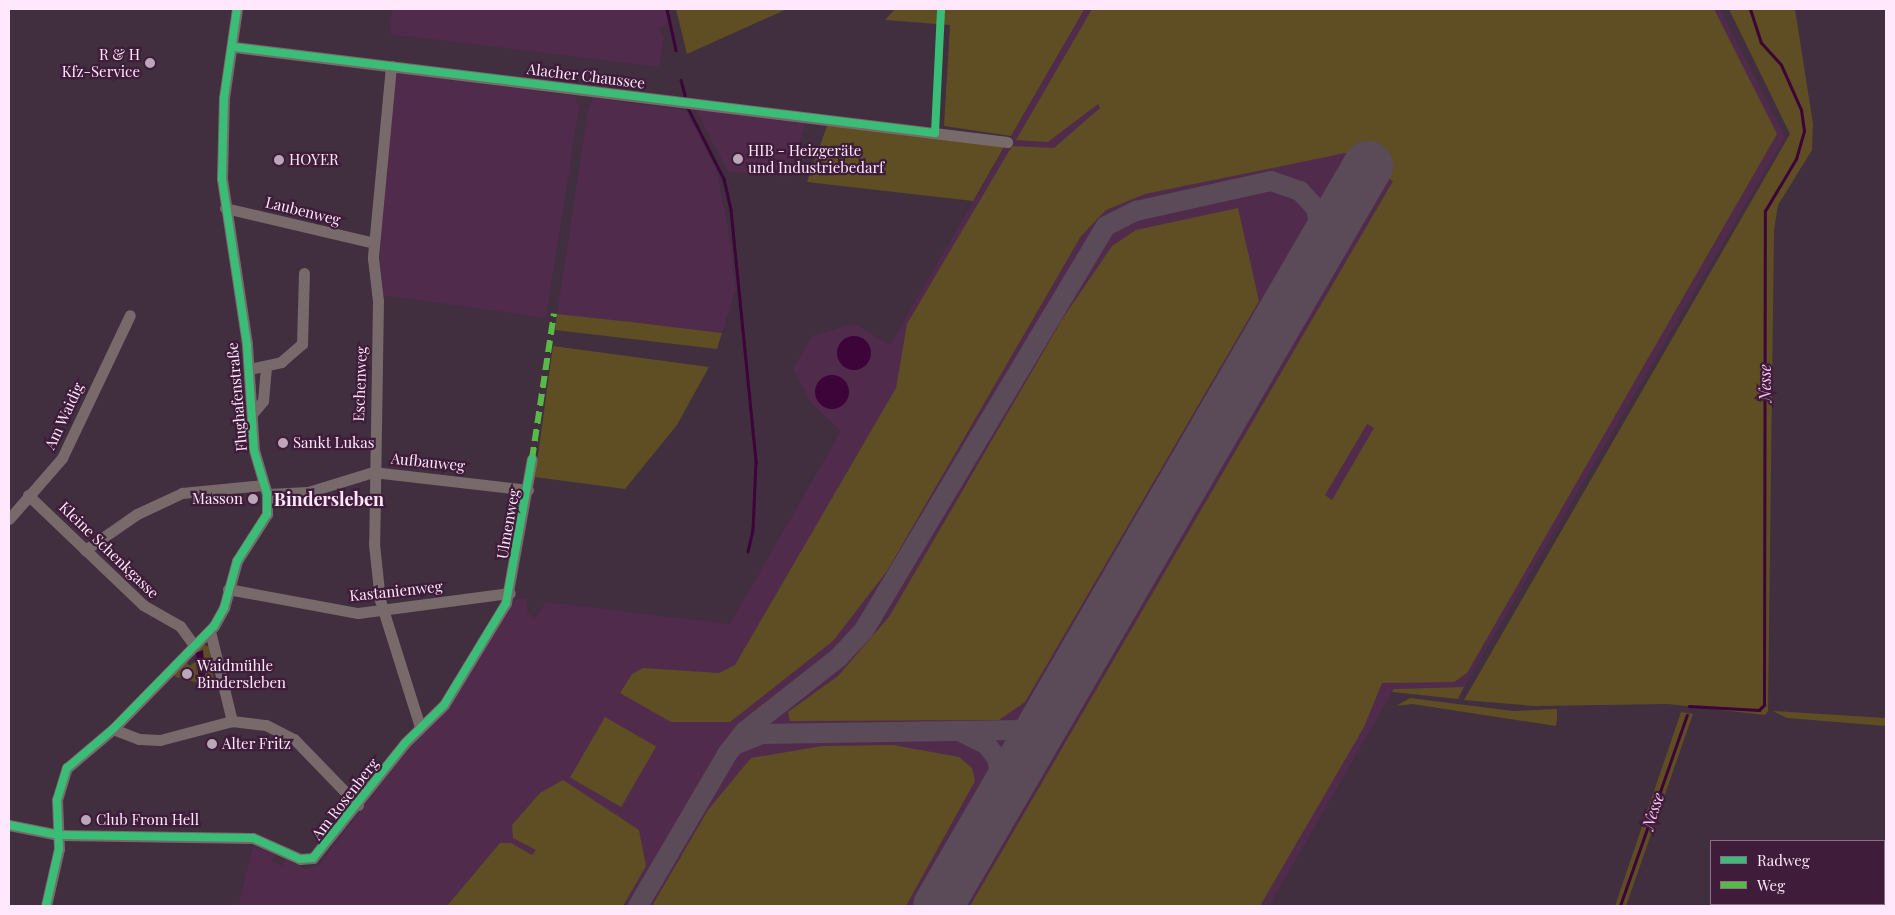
<!DOCTYPE html>
<meta charset="utf-8">
<style>
body{margin:0}
#map{position:relative;width:1895px;height:915px;overflow:hidden;background:#412e3f;font-family:"Playfair Display",serif}
div>[style]{position:absolute}
.built>*{inset:0;background:#502b4c}
.green>*{inset:0;background:#5f4e23;transform-origin:0 0}
.water>*{inset:0;background:#3c0439}
.round{border-radius:50%}
.stream>*{height:2.5px;margin:-1.25px;padding:0 1.25px;transform-origin:1.25px;border-radius:1.25px;background:#3c0439}
.taxiway>*{height:20px;margin:-10px;padding:0 10px;transform-origin:10px;border-radius:10px;background:#5b4a57}
.runway>*{height:50px;margin:-25px;padding:0 25px;transform-origin:25px;border-radius:25px;background:#5b4a57}
.minor>*{height:11px;margin:-5.5px;padding:0 5.5px;transform-origin:5.5px;border-radius:5.5px;background:#786a6a}
.quiet>*{height:6px;margin-top:-3px;transform-origin:0;background:repeating-linear-gradient(90deg,#58b947 0 12px,transparent 0 18px)}
.cycleway>*{height:8px;margin:-4px;padding:0 4px;transform-origin:4px;border-radius:4px;background:#3abd76}
.dots>*{width:14px;height:14px;translate:-50% -50%;box-sizing:border-box;border:2px solid #3e1c3a;border-radius:50%}
span{translate:-50% -50%;white-space:nowrap;text-align:center;line-height:1.15;-webkit-text-stroke:4.5px #3e1c3a;paint-order:stroke}
.poi-label{font-size:15px;color:#ffe8fb}
.right{translate:-100% -50%;text-align:right}
.left{translate:0 -50%;text-align:left}
.street-label{font-size:15px;color:#ffe8fb}
.water-label{font-size:16px;color:#fcc5f4;font-style:italic}
.quarter-label{font-size:18px;color:#ffe8fb;font-weight:700}
.frame{position:absolute;inset:0;border:10px solid #ffe8fb;pointer-events:none}
.legend{position:absolute;left:1710px;top:840px;width:175px;height:65px;box-sizing:border-box;background:#3e1c3a;border:1px solid #8b6e87;margin:0;padding:6px 9px;list-style:none;font-size:15px;color:#ffe8fb}
.legend li{display:flex;align-items:center;gap:10px;height:25px}
.legend b{width:25px;border:1px solid #8b6e87}
</style>
<div id="map">
<div class="built">
<i style="clip-path:polygon(392px 9px,665px 9px,669px 24px,658px 27px,664px 37px,659px 67px,390px 34px)"></i>
<i style="clip-path:polygon(1085px 9px,1720px 9px,1785px 137px,1464px 687px,1394px 689px,1269px 906px,238px 906px,253px 846px,275px 855px,272px 861px,282px 866px,285px 859px,306px 869px,319px 865px,407px 750px,447px 708px,515px 599px,527px 599px,527px 613px,536px 618px,545px 602px,730px 624px,841px 431px,811px 403px,793px 369px,812px 336px,855px 324px,890px 345px)"></i>
<i style="clip-path:polygon(405px 74px,575px 96px,579px 108px,546px 318px,382px 295px,378px 234px,395px 75px)"></i>
<i style="clip-path:polygon(593px 98px,686px 110px,717px 172px,728px 228px,736px 289px,722px 333px,557px 314px,588px 109px)"></i>
<i style="clip-path:polygon(696px 110px,806px 124px,786px 177px,728px 172px)"></i>
</div>
<div class="green">
<i style="clip-path:polygon(676px 9px,787px 9px,687px 54px)"></i>
<i style="clip-path:polygon(895px 9px,1079px 9px,1084px 10px,1011px 136px,944px 126px,950px 25px,885px 20px)"></i>
<i style="clip-path:polygon(evenodd,1092px 9px,1714px 9px,1777px 134px,1467px 673px,1454px 682px,1382px 683px,1364px 727px,1260px 906px,970px 906px,1393px 181px,1345px 153px,1145px 194px,1106px 210px,1081px 236px,887px 571px,833px 641px,730px 722px,671px 722px,620px 693px,632px 674px,643px 668px,719px 673px,735px 665px,896px 388px,907px 324px,1012px 146px,1054px 148px,1100px 108px,1098px 104px,1048px 142px,1016px 140px,1092px 9px,1367px 424px,1374px 428px,1332px 500px,1325px 495px,1367px 424px)"></i>
<i style="clip-path:polygon(1729px 9px,1795px 9px,1813px 124px,1812px 150px,1778px 205px,1774px 230px,1768px 711px,1765px 715px,1668px 704px,1534px 706px,1464px 700px,1790px 134px)"></i>
<i style="clip-path:polygon(828px 123px,1004px 147px,973px 201px,807px 182px)"></i>
<i style="clip-path:polygon(1238px 208px,1259px 301px,1025px 702px,999px 720px,790px 721px,788px 712px,838px 676px,889px 617px,1063px 318px,1112px 246px,1136px 230px)"></i>
<i style="clip-path:polygon(557px 314px,631px 322px,722px 333px,717px 349px,555px 330px)"></i>
<i style="clip-path:polygon(553px 346px,709px 367px,677px 425px,625px 489px,535px 477px)"></i>
<i style="clip-path:polygon(203px 644px,209px 647px,214px 682px,199px 683px,176px 677px,174px 674px,185px 661px,190px 666px,196px 661px,196px 676px,198px 651px,194px 651px)"></i>
<i style="clip-path:polygon(1464px 687px,1458px 699px,1392px 692px,1394px 689px)"></i>
<i style="clip-path:polygon(1410px 698px,1513px 711px,1557px 709px,1557px 719px,1556px 726px,1412px 704px,1396px 706px)"></i>
<i style="clip-path:polygon(1773px 711px,1886px 718px,1886px 726px,1787px 718px)"></i>
<i style="clip-path:polygon(1681px 712px,1693px 714px,1626px 906px,1615px 906px)"></i>
<i style="left:605px;top:717px;width:59px;height:70px;rotate:30deg"></i>
<i style="clip-path:polygon(893px 745px,959px 757px,972px 768px,975px 781px,906px 906px,652px 906px,708px 810px,751px 758px,822px 746px)"></i>
<i style="clip-path:polygon(563px 780px,639px 830px,646px 866px,623px 906px,447px 906px,500px 843px,511px 843px,532px 855px,536px 850px,513px 838px,512px 825px,540px 793px)"></i>
</div>
<div class="water">
<i class="round" style="left:837px;top:336px;width:34px;height:34px"></i>
<i class="round" style="left:815px;top:375px;width:34px;height:34px"></i>
<i style="clip-path:polygon(203px 650px,205px 675px,199px 681px,196px 653px)"></i>
</div>
<div class="stream">
<i style="left:667px;top:9px;width:42px;rotate:77.6deg"></i>
<i style="left:681px;top:80px;width:16px;rotate:75deg"></i>
<i style="left:688px;top:108px;width:80px;rotate:63.1deg"></i>
<i style="left:724px;top:179px;width:32px;rotate:77deg"></i>
<i style="left:731px;top:210px;width:253px;rotate:84.3deg"></i>
<i style="left:756px;top:462px;width:68px;rotate:92.5deg"></i>
<i style="left:753px;top:530px;width:22px;rotate:103deg"></i>
<i style="left:1689px;top:706px;width:70px;rotate:3.3deg"></i>
<i style="left:1759px;top:710px;width:7px;rotate:-45deg"></i>
<i style="left:1764px;top:705px;width:494px;rotate:-89.9deg"></i>
<i style="left:1765px;top:211px;width:61px;rotate:-59.2deg"></i>
<i style="left:1796px;top:159px;width:29px;rotate:-74deg"></i>
<i style="left:1804px;top:131px;width:21px;rotate:-98deg"></i>
<i style="left:1801px;top:110px;width:49px;rotate:-114deg"></i>
<i style="left:1781px;top:65px;width:30px;rotate:-132deg"></i>
<i style="left:1761px;top:43px;width:36px;rotate:-108deg"></i>
<i style="left:1620px;top:906px;width:202px;rotate:-70.7deg"></i>
</div>
<div class="taxiway">
<i style="left:963px;top:733px;width:25px;rotate:26deg"></i>
<i style="left:986px;top:744px;width:18px;rotate:52deg"></i>
<i style="left:997px;top:758px;width:27px;rotate:80deg"></i>
<i style="left:1002px;top:785px;width:25px;rotate:108deg"></i>
<i style="left:737px;top:744px;width:27px;rotate:-22deg"></i>
<i style="left:762px;top:734px;width:258px;rotate:-0.9deg"></i>
<i style="left:1020px;top:730px;width:25px;rotate:-26deg"></i>
<i style="left:1043px;top:719px;width:40px;rotate:-55.1deg"></i>
<i style="left:638px;top:906px;width:176px;rotate:-59.6deg"></i>
<i style="left:727px;top:754px;width:29px;rotate:-52deg"></i>
<i style="left:745px;top:731px;width:120px;rotate:-38.2deg"></i>
<i style="left:839px;top:657px;width:37px;rotate:-47deg"></i>
<i style="left:864px;top:630px;width:471px;rotate:-59.1deg"></i>
<i style="left:1106px;top:226px;width:34px;rotate:-27deg"></i>
<i style="left:1136px;top:211px;width:138px;rotate:-12.5deg"></i>
<i style="left:1271px;top:181px;width:31px;rotate:19deg"></i>
<i style="left:1300px;top:191px;width:23px;rotate:47deg"></i>
<i style="left:1316px;top:208px;width:31px;rotate:79deg"></i>
<i style="left:1322px;top:238px;width:22px;rotate:111deg"></i>
</div>
<div class="runway">
<i style="left:938px;top:906px;width:856px;rotate:-59.84deg"></i>
</div>
<div class="minor">
<i style="left:234px;top:47px;width:779px;rotate:7.01deg"></i>
<i style="left:391px;top:66px;width:193px;rotate:95.4deg"></i>
<i style="left:373px;top:258px;width:43px;rotate:83.4deg"></i>
<i style="left:378px;top:301px;width:243px;rotate:90.9deg"></i>
<i style="left:374px;top:544px;width:56px;rotate:83.9deg"></i>
<i style="left:380px;top:600px;width:133px;rotate:72.5deg"></i>
<i style="left:225px;top:208px;width:153px;rotate:13.2deg"></i>
<i style="left:249px;top:369px;width:33px;rotate:-12deg"></i>
<i style="left:281px;top:362px;width:28px;rotate:-41deg"></i>
<i style="left:302px;top:344px;width:71px;rotate:-88.4deg"></i>
<i style="left:252px;top:414px;width:17px;rotate:-50deg"></i>
<i style="left:263px;top:401px;width:33px;rotate:-85deg"></i>
<i style="left:267px;top:494px;width:41px;rotate:-2.8deg"></i>
<i style="left:308px;top:492px;width:68px;rotate:-17.1deg"></i>
<i style="left:373px;top:472px;width:156px;rotate:6.6deg"></i>
<i style="left:28px;top:495px;width:159px;rotate:43.7deg"></i>
<i style="left:143px;top:605px;width:43px;rotate:29.6deg"></i>
<i style="left:180px;top:626px;width:22px;rotate:54deg"></i>
<i style="left:9px;top:519px;width:81px;rotate:-49deg"></i>
<i style="left:62px;top:458px;width:158px;rotate:-64.6deg"></i>
<i style="left:85px;top:550px;width:63px;rotate:-34.7deg"></i>
<i style="left:137px;top:514px;width:50px;rotate:-25deg"></i>
<i style="left:182px;top:493px;width:82px;rotate:-5.6deg"></i>
<i style="left:228px;top:589px;width:132px;rotate:10.5deg"></i>
<i style="left:358px;top:613px;width:153px;rotate:-7.5deg"></i>
<i style="left:210px;top:631px;width:93px;rotate:76.3deg"></i>
<i style="left:113px;top:729px;width:28px;rotate:21deg"></i>
<i style="left:139px;top:739px;width:21px;rotate:3deg"></i>
<i style="left:160px;top:740px;width:74px;rotate:-14.8deg"></i>
<i style="left:232px;top:721px;width:34px;rotate:7deg"></i>
<i style="left:266px;top:725px;width:31px;rotate:27deg"></i>
<i style="left:294px;top:739px;width:92px;rotate:45.9deg"></i>
<i style="left:9px;top:825px;width:51px;rotate:11.3deg"></i>
<i style="left:59px;top:835px;width:194px;rotate:0.9deg"></i>
<i style="left:253px;top:838px;width:51px;rotate:24.1deg"></i>
<i style="left:300px;top:859px;width:13px;rotate:-4deg"></i>
<i style="left:313px;top:858px;width:147px;rotate:-51.3deg"></i>
<i style="left:405px;top:743px;width:54px;rotate:-44.3deg"></i>
<i style="left:444px;top:705px;width:119px;rotate:-58.7deg"></i>
<i style="left:506px;top:603px;width:146px;rotate:-79.8deg"></i>
<i style="left:46px;top:906px;width:58px;rotate:-77.2deg"></i>
<i style="left:59px;top:849px;width:49px;rotate:-92.3deg"></i>
<i style="left:57px;top:800px;width:34px;rotate:-73deg"></i>
<i style="left:67px;top:768px;width:60px;rotate:-40.3deg"></i>
<i style="left:113px;top:729px;width:144px;rotate:-45.6deg"></i>
<i style="left:214px;top:626px;width:21px;rotate:-61deg"></i>
<i style="left:224px;top:608px;width:49px;rotate:-74.5deg"></i>
<i style="left:237px;top:561px;width:56px;rotate:-57.4deg"></i>
<i style="left:267px;top:514px;width:20px;rotate:-90deg"></i>
<i style="left:267px;top:494px;width:46px;rotate:-106.5deg"></i>
<i style="left:254px;top:450px;width:106px;rotate:-93.8deg"></i>
<i style="left:247px;top:344px;width:167px;rotate:-98.6deg"></i>
<i style="left:222px;top:179px;width:81px;rotate:-88.6deg"></i>
<i style="left:224px;top:98px;width:90px;rotate:-81.7deg"></i>
</div>
<div class="quiet">
<i style="left:532px;top:459px;width:147px;rotate:-81.4deg"></i>
</div>
<div class="cycleway">
<i style="left:234px;top:47px;width:706px;rotate:6.99deg"></i>
<i style="left:935px;top:133px;width:124px;rotate:-87.2deg"></i>
<i style="left:9px;top:825px;width:51px;rotate:11.3deg"></i>
<i style="left:59px;top:835px;width:194px;rotate:0.9deg"></i>
<i style="left:253px;top:838px;width:51px;rotate:24.1deg"></i>
<i style="left:300px;top:859px;width:13px;rotate:-4deg"></i>
<i style="left:313px;top:858px;width:147px;rotate:-51.3deg"></i>
<i style="left:405px;top:743px;width:54px;rotate:-44.3deg"></i>
<i style="left:444px;top:705px;width:119px;rotate:-58.7deg"></i>
<i style="left:506px;top:603px;width:146px;rotate:-79.8deg"></i>
<i style="left:46px;top:906px;width:58px;rotate:-77.2deg"></i>
<i style="left:59px;top:849px;width:49px;rotate:-92.3deg"></i>
<i style="left:57px;top:800px;width:34px;rotate:-73deg"></i>
<i style="left:67px;top:768px;width:60px;rotate:-40.3deg"></i>
<i style="left:113px;top:729px;width:144px;rotate:-45.6deg"></i>
<i style="left:214px;top:626px;width:21px;rotate:-61deg"></i>
<i style="left:224px;top:608px;width:49px;rotate:-74.5deg"></i>
<i style="left:237px;top:561px;width:56px;rotate:-57.4deg"></i>
<i style="left:267px;top:514px;width:20px;rotate:-90deg"></i>
<i style="left:267px;top:494px;width:46px;rotate:-106.5deg"></i>
<i style="left:254px;top:450px;width:106px;rotate:-93.8deg"></i>
<i style="left:247px;top:344px;width:167px;rotate:-98.6deg"></i>
<i style="left:222px;top:179px;width:81px;rotate:-88.6deg"></i>
<i style="left:224px;top:98px;width:90px;rotate:-81.7deg"></i>
</div>
<div class="dots">
<i style="left:150px;top:63px;background:#bca7b9"></i>
<i style="left:738px;top:159px;background:#bca7b9"></i>
<i style="left:279px;top:160px;background:#bca7b9"></i>
<i style="left:283px;top:443px;background:#bca7b9"></i>
<i style="left:253px;top:499px;background:#bca7b9"></i>
<i style="left:187px;top:674px;background:#bca7b9"></i>
<i style="left:212px;top:744px;background:#bca7b9"></i>
<i style="left:86px;top:820px;background:#bca7b9"></i>
</div>
<div class="poi-label">
<span class="right" style="left:140px;top:63px">R &amp; H<br>Kfz-Service</span>
<span class="left" style="left:748px;top:159px">HIB - Heizgeräte<br>und Industriebedarf</span>
<span class="left" style="left:289px;top:160px">HOYER</span>
<span class="left" style="left:293px;top:443px">Sankt Lukas</span>
<span class="right" style="left:243px;top:499px">Masson</span>
<span class="left" style="left:197px;top:674px">Waidmühle<br>Bindersleben</span>
<span class="left" style="left:222px;top:744px">Alter Fritz</span>
<span class="left" style="left:96px;top:820px">Club From Hell</span>
</div>
<div class="street-label">
<span style="left:586px;top:76px;rotate:7deg">Alacher Chaussee</span>
<span style="left:303px;top:211px;rotate:14deg">Laubenweg</span>
<span style="left:360px;top:384px;rotate:-88deg">Eschenweg</span>
<span style="left:237px;top:397px;rotate:-95deg">Flughafenstraße</span>
<span style="left:64px;top:416px;rotate:-65deg">Am Waidig</span>
<span style="left:428px;top:462px;rotate:6deg">Aufbauweg</span>
<span style="left:508px;top:524px;rotate:-80deg">Ulmenweg</span>
<span style="left:109px;top:550px;rotate:44deg">Kleine Schenkgasse</span>
<span style="left:396px;top:591px;rotate:-6deg">Kastanienweg</span>
<span style="left:345px;top:799px;rotate:-52deg">Am Rosenberg</span>
</div>
<div class="water-label">
<span style="left:1765px;top:383px;rotate:-90deg">Nesse</span>
<span style="left:1653px;top:811px;rotate:-71deg">Nesse</span>
</div>
<div class="quarter-label">
<span style="left:329px;top:499px">Bindersleben</span>
</div>
<div class="frame"></div>
<ul class="legend">
<li><b style="height:6px;background:#3abd76"></b>Radweg</li>
<li><b style="height:6px;background:#58b947"></b>Weg</li>
</ul>
</div>
